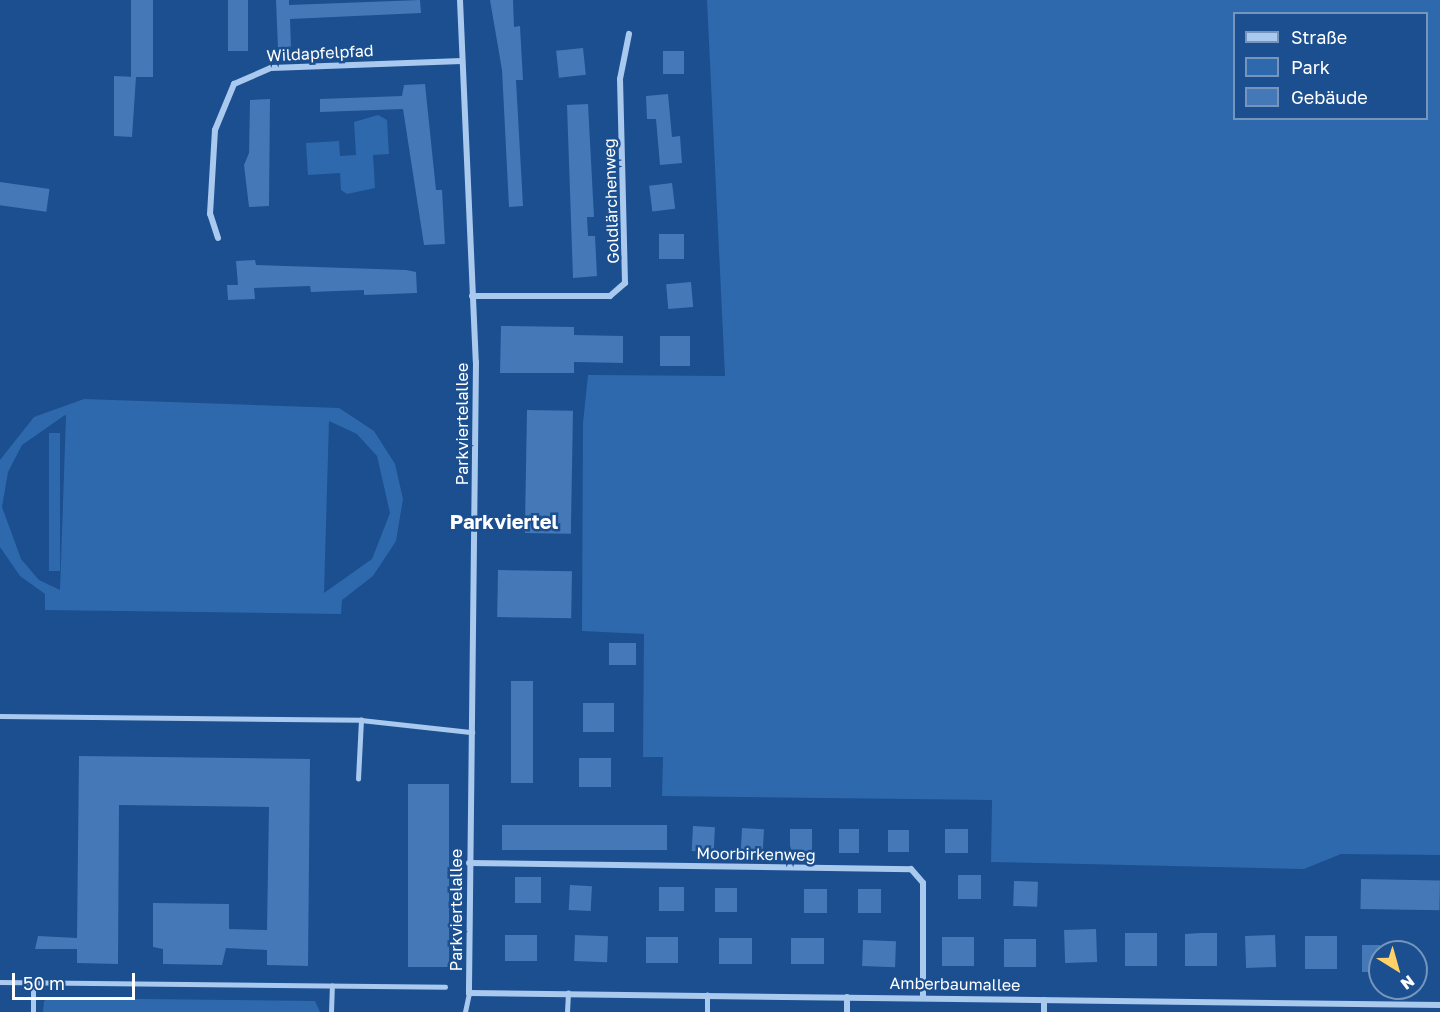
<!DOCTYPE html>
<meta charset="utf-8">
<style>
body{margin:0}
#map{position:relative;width:1440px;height:1012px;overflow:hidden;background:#1b4f8f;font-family:"Golos Text",sans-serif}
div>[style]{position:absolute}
.green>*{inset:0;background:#2e69ad;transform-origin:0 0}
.building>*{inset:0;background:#4478b7;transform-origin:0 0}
.service>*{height:4.5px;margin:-2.25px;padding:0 2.25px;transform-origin:2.25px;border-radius:2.25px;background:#a9c9ee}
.minor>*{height:6px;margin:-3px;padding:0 3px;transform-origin:3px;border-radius:3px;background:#a9c9ee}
span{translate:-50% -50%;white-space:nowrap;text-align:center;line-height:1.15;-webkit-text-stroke:5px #1b4f8f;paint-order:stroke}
.street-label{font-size:16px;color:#fff}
.quarter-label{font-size:20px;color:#fff;font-weight:700}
.legend{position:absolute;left:1233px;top:12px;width:195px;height:108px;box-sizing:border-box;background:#1b4f8f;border:2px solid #7695bc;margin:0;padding:8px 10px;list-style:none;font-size:18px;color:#fff}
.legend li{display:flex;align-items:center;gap:12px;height:30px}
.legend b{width:30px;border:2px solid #7695bc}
.north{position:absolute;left:1368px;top:940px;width:60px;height:60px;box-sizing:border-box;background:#1b4f8f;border:2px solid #7695bc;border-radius:50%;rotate:143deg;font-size:16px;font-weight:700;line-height:24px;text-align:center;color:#fff}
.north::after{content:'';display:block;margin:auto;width:21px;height:27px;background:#ffd166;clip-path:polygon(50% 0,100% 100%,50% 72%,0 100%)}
.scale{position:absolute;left:12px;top:973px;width:123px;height:27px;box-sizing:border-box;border:3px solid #fff;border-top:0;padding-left:8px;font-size:18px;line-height:21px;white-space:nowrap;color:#fff;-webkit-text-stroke:4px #1b4f8f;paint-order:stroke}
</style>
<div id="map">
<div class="green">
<i style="clip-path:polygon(evenodd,707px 0,1440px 0,1440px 855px,1341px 854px,1304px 869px,991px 862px,992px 800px,662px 796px,663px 757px,643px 757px,644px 634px,582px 631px,583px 423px,588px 375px,725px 376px,707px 0,1234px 14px,1426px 14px,1426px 118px,1234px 118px,1234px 14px)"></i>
<i style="clip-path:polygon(378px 115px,387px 120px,389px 154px,373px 155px,375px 188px,347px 194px,341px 190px,340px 173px,308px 175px,306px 143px,339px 141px,340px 156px,356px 155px,354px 122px)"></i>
<i style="clip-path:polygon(evenodd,84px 399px,339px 408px,374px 431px,395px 464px,403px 499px,396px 541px,373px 576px,342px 600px,341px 614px,45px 610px,45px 594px,20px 576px,0 547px,0 460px,34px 417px,84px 399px,65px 415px,66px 416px,60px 590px,39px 580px,21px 559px,2px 507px,8px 472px,22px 445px,65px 415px,84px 399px,329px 421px,357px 434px,377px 456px,390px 513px,372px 559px,324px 593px,329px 421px)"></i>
<i style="left:49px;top:433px;width:11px;height:138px"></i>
<i style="clip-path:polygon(50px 998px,315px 1001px,320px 1012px,43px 1012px,44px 1001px)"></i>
</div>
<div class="building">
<i style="left:131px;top:0;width:22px;height:77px"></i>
<i style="left:228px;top:0;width:20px;height:51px"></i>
<i style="clip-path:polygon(276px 0,289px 0,289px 5px,420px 0,421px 13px,290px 19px,291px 49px,278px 49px)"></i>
<i style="clip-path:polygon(490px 0,513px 0,514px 27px,520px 26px,523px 80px,516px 80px,523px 206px,509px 207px,502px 70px)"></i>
<i style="left:583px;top:48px;width:27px;height:27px;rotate:84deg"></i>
<i style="left:663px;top:51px;width:21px;height:23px"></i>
<i style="clip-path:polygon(114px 76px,136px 77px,132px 137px,114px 136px)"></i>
<i style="clip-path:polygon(425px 84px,436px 190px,442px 190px,445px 244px,424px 245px,403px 109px,320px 112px,320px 99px,402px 96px,404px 85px)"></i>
<i style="clip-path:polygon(668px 94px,672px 137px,680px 136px,682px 163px,660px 165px,656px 119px,647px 119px,646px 96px)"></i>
<i style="clip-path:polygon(270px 99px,269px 206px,249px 207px,244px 165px,249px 153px,250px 100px)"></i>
<i style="clip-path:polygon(588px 104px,594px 217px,587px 217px,588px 236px,595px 236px,597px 276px,573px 278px,567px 105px)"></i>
<i style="left:0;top:182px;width:50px;height:23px;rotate:8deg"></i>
<i style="left:672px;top:183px;width:26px;height:23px;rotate:83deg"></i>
<i style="left:659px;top:234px;width:25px;height:25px"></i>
<i style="clip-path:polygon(255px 260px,256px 265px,406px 270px,416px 272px,417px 293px,364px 295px,364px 290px,311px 292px,310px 286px,254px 288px,255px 299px,228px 300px,227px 285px,238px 285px,236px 261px)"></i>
<i style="left:691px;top:282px;width:25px;height:25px;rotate:85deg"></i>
<i style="clip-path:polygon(501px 326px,574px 327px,574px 335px,623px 336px,623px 363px,574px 362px,574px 373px,500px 373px)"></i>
<i style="left:660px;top:336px;width:30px;height:30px"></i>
<i style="left:527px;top:410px;width:46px;height:123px;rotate:1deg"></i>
<i style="left:498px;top:570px;width:74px;height:47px;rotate:1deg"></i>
<i style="left:609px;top:643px;width:27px;height:22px"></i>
<i style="left:511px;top:681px;width:22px;height:102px"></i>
<i style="left:583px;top:703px;width:31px;height:29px"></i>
<i style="clip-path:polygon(79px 756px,310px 759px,308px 966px,267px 965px,267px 950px,226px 948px,222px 965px,163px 964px,163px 949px,153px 947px,153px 903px,229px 904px,229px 929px,267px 930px,269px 807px,119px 805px,118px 964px,77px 963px,77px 949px,35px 949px,38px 936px,77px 938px)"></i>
<i style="left:579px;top:758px;width:32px;height:29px"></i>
<i style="left:408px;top:784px;width:41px;height:183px"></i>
<i style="left:502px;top:825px;width:165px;height:25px"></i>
<i style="left:693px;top:826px;width:22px;height:25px;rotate:3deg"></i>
<i style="left:742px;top:828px;width:22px;height:24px;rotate:3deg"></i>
<i style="left:790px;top:829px;width:22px;height:23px"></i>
<i style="left:839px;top:829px;width:20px;height:24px"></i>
<i style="left:945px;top:829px;width:23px;height:24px"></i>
<i style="left:888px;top:830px;width:21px;height:22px"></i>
<i style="left:958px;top:875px;width:23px;height:24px"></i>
<i style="left:515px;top:877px;width:26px;height:26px"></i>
<i style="left:1361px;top:879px;width:79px;height:30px;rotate:1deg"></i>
<i style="left:1014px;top:881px;width:24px;height:25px;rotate:2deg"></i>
<i style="left:570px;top:885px;width:22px;height:25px;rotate:3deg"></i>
<i style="left:659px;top:887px;width:25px;height:24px"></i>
<i style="left:715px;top:888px;width:22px;height:24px"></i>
<i style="left:804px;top:889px;width:23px;height:24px"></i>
<i style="left:858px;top:889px;width:23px;height:24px"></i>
<i style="left:1096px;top:929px;width:33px;height:32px;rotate:88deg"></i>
<i style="left:1125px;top:933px;width:32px;height:33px"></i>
<i style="clip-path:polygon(1201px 933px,1217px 933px,1217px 966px,1185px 966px,1185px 934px)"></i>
<i style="left:505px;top:935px;width:32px;height:26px"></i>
<i style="left:575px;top:935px;width:33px;height:26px;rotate:2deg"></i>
<i style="left:1275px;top:935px;width:32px;height:30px;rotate:88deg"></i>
<i style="left:1305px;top:936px;width:32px;height:33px"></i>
<i style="left:646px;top:937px;width:32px;height:26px"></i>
<i style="left:942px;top:937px;width:32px;height:29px"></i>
<i style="left:719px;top:938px;width:33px;height:26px"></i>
<i style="left:791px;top:938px;width:33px;height:26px"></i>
<i style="left:1004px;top:939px;width:32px;height:28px"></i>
<i style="left:863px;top:940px;width:33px;height:26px;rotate:2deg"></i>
<i style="left:1380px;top:945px;width:27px;height:18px;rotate:90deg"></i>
</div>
<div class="service">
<i style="left:0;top:716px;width:361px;rotate:0.6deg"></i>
<i style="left:361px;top:720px;width:112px;rotate:6.2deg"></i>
<i style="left:358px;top:779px;width:59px;rotate:-87.1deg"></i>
<i style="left:0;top:982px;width:445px;rotate:0.6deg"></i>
<i style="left:33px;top:1012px;width:30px;rotate:-90deg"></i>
<i style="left:331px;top:1012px;width:26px;rotate:-88deg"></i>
<i style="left:465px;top:1012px;width:19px;rotate:-78deg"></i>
<i style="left:567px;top:1012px;width:19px;rotate:-87deg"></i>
<i style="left:707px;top:1012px;width:17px;rotate:-90deg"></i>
</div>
<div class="minor">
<i style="left:460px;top:0;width:362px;rotate:87.5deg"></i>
<i style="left:476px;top:362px;width:631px;rotate:90.64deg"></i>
<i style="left:469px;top:993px;width:971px;rotate:0.71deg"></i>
<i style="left:218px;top:238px;width:25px;rotate:-108deg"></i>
<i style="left:210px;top:214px;width:84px;rotate:-86.6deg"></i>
<i style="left:215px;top:130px;width:50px;rotate:-67.6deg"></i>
<i style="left:234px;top:84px;width:40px;rotate:-23.4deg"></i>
<i style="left:271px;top:68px;width:191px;rotate:-2.1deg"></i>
<i style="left:472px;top:296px;width:138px"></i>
<i style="left:610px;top:296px;width:20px;rotate:-41deg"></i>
<i style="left:625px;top:283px;width:204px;rotate:-91.4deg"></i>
<i style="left:620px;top:79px;width:46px;rotate:-78.7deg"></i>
<i style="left:469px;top:863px;width:442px;rotate:0.8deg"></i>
<i style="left:911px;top:869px;width:18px;rotate:49deg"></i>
<i style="left:923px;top:883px;width:113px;rotate:90deg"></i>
<i style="left:847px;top:997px;width:15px;rotate:90deg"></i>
<i style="left:1044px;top:1012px;width:12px;rotate:-90deg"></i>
</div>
<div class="street-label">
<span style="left:320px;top:53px;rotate:-3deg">Wildapfelpfad</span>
<span style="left:611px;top:201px;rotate:-92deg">Goldlärchenweg</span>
<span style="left:462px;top:424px;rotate:-90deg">Parkviertelallee</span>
<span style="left:756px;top:854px;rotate:1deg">Moorbirkenweg</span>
<span style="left:456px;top:910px;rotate:-90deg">Parkviertelallee</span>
<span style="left:955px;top:984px;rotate:1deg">Amberbaumallee</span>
</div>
<div class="quarter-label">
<span style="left:504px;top:521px">Parkviertel</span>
</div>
<ul class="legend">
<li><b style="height:8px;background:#a9c9ee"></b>Straße</li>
<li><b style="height:16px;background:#2e69ad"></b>Park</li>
<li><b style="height:16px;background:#4478b7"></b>Gebäude</li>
</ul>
<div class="north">N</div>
<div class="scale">50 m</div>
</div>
